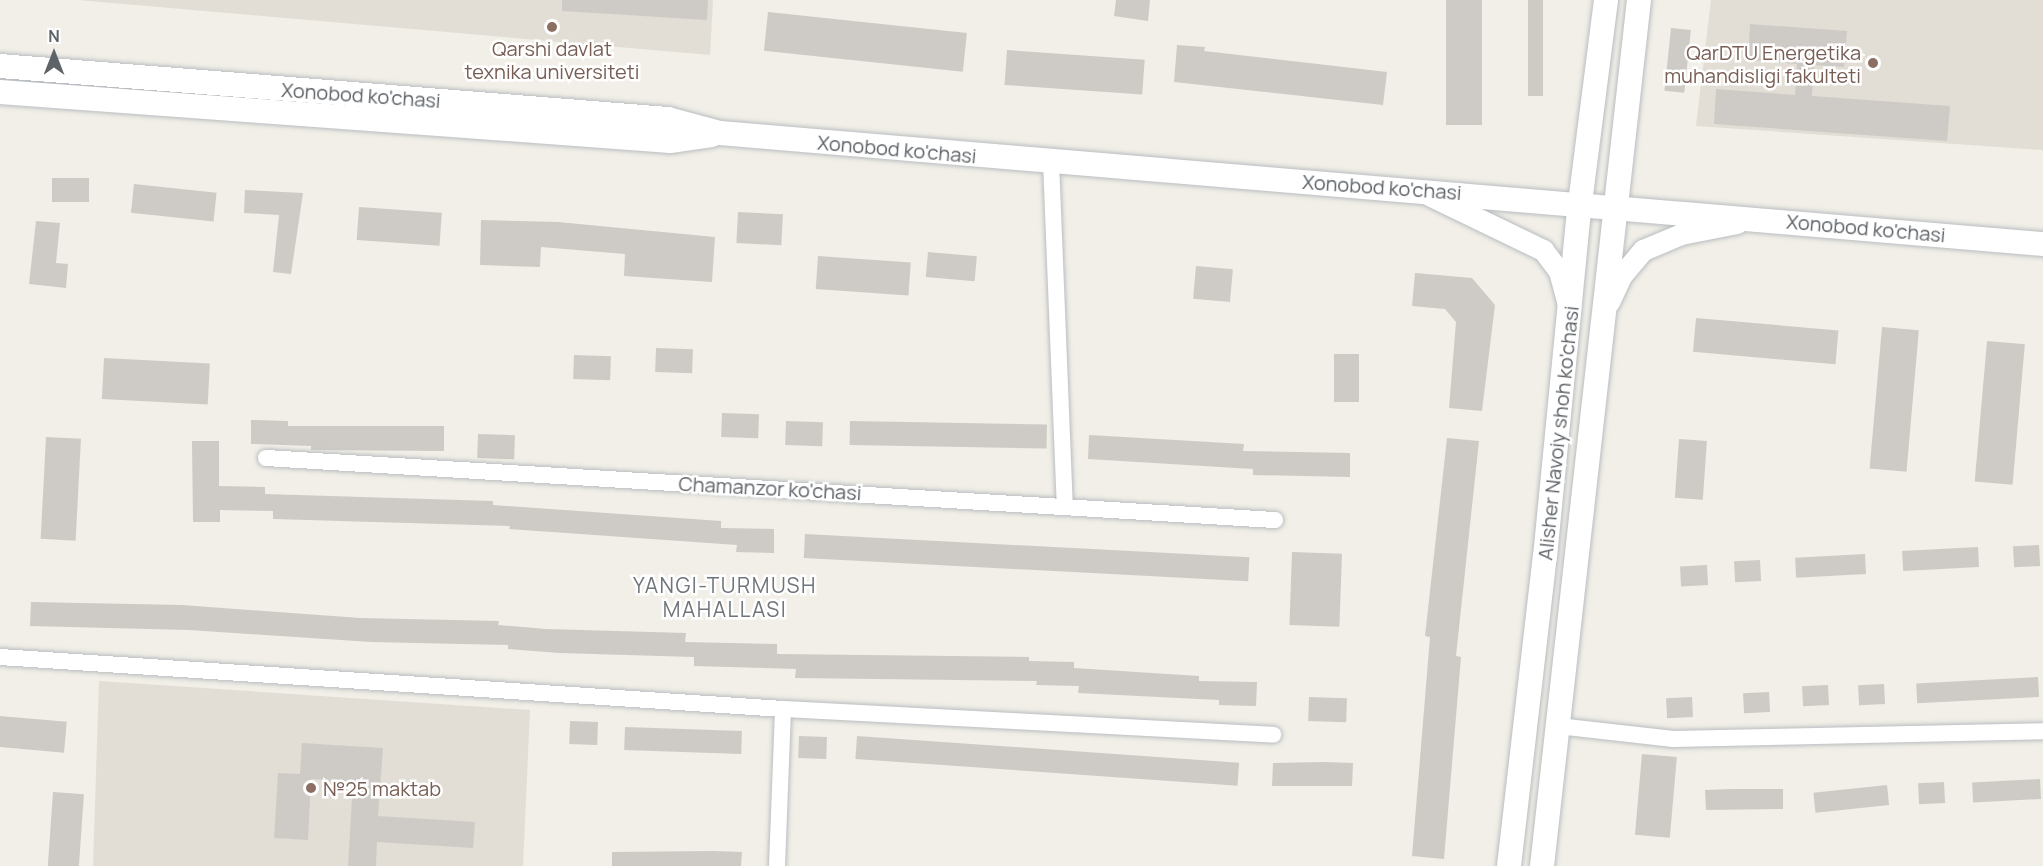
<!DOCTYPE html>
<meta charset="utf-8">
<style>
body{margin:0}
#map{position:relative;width:2043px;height:866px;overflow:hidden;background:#f1efe7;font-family:Manrope,sans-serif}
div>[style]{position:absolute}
.education>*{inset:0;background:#e2ded5}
.building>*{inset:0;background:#cecbc6;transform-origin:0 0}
.roads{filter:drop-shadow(0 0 2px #b9bdc1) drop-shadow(0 0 2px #b9bdc1)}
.minor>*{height:16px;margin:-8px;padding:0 8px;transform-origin:8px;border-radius:8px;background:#fff}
.tertiary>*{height:21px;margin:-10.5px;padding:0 10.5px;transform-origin:10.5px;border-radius:10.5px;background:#fff}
.secondary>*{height:24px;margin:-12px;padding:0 12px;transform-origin:12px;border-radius:12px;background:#fff}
.dots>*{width:16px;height:16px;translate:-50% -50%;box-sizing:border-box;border:3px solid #fff;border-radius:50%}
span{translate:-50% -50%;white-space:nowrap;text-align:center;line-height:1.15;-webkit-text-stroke:5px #fff;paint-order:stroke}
.education-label{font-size:20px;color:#785e54}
.right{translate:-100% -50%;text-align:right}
.left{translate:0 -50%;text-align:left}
.street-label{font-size:20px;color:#5e6368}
.neighbourhood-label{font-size:21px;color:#6f757a;letter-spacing:1.5px}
.north{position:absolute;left:24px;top:24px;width:60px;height:60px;-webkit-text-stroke:4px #fff;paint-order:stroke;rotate:0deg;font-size:16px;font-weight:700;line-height:24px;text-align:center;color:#5e6368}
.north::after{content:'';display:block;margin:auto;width:21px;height:27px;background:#5e6368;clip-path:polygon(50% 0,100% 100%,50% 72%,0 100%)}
</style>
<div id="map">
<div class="education">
<i style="clip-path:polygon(78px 0,713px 0,710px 55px)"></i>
<i style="clip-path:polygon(1711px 0,2043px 0,2043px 150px,1696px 126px)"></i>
<i style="clip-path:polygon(99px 681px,530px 710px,523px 866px,93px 866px)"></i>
</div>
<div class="building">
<i style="clip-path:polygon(562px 0,708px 0,707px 20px,562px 11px)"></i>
<i style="clip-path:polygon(1116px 0,1150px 0,1148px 21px,1114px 16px)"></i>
<i style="left:1446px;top:0;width:36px;height:125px"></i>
<i style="left:1528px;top:0;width:15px;height:96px"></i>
<i style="left:768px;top:12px;width:200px;height:39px;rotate:6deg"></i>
<i style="clip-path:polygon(1750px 24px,1847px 31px,1844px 67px,1814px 65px,1812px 96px,1950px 106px,1947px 141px,1714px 124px,1716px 89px,1795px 95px,1797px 64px,1748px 60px)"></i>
<i style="left:1671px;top:28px;width:20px;height:63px;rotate:6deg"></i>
<i style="clip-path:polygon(1177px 45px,1205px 47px,1204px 51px,1387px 72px,1383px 105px,1174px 82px)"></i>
<i style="left:1007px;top:50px;width:138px;height:35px;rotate:4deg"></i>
<i style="left:52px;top:178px;width:37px;height:24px"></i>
<i style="left:134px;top:184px;width:83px;height:29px;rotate:6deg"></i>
<i style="clip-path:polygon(245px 190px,303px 193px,291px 274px,273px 272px,279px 215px,244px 213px)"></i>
<i style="left:359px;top:207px;width:83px;height:33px;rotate:4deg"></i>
<i style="left:738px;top:212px;width:45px;height:31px;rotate:3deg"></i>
<i style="clip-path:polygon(481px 220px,558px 222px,715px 237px,712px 282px,624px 276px,625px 254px,541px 247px,540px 267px,480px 265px)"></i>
<i style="clip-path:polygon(36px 221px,60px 223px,56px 263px,68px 264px,66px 288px,29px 284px)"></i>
<i style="left:928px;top:252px;width:49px;height:25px;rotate:5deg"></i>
<i style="left:818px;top:256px;width:93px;height:33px;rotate:4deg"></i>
<i style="left:1196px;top:266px;width:37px;height:33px;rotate:5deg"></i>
<i style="clip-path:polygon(1415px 273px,1472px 278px,1495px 305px,1482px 411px,1449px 408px,1456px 322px,1445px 309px,1412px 306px)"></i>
<i style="left:1696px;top:318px;width:143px;height:34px;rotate:5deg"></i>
<i style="left:1882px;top:327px;width:37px;height:142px;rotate:5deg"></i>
<i style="left:1987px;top:341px;width:38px;height:141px;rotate:5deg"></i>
<i style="left:656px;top:348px;width:37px;height:24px;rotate:2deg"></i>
<i style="left:1334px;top:354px;width:25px;height:48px"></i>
<i style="left:574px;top:355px;width:37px;height:24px;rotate:2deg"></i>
<i style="left:104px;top:358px;width:106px;height:41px;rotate:3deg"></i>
<i style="left:722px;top:413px;width:37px;height:24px;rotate:2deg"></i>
<i style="clip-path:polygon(251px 420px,288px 421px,288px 426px,444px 426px,444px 451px,311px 450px,311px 446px,251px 444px)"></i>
<i style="left:786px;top:421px;width:37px;height:24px;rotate:2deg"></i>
<i style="left:850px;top:421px;width:197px;height:24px;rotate:1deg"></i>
<i style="left:478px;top:434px;width:37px;height:24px;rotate:2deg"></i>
<i style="clip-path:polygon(1089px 435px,1244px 444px,1243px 451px,1350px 453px,1350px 477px,1253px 475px,1253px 469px,1088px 459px)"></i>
<i style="left:46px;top:437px;width:35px;height:102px;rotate:3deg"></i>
<i style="clip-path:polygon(1447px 438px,1479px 441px,1456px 656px,1461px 657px,1444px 859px,1412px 856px,1430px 637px,1425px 636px)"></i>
<i style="left:1679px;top:439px;width:28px;height:59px;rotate:4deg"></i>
<i style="clip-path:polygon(192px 441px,219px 441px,219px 486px,265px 487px,265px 494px,493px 501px,493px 505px,721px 521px,721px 528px,774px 529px,774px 553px,736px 552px,737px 545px,509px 529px,510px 526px,273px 519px,273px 511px,220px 510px,220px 522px,193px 522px)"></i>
<i style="left:805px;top:534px;width:445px;height:24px;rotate:3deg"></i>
<i style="left:2039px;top:545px;width:21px;height:26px;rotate:87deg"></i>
<i style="left:1978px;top:547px;width:20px;height:76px;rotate:87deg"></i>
<i style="left:1292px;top:552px;width:50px;height:73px;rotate:2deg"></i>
<i style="left:1865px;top:554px;width:20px;height:70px;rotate:87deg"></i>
<i style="left:1760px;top:560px;width:21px;height:26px;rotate:87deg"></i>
<i style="left:1707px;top:565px;width:20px;height:27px;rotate:87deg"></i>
<i style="clip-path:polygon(31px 602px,182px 605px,360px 618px,499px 621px,498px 625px,546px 629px,686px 633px,685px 642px,777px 644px,777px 654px,1029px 657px,1029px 661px,1074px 662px,1074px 668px,1199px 676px,1199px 681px,1257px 682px,1256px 706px,1219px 705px,1219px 700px,1078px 693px,1079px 686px,1036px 685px,1037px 681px,795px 678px,796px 669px,694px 666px,694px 657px,559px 653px,508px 649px,508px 645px,371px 642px,189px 630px,30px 626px)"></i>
<i style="left:2038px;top:677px;width:20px;height:122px;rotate:87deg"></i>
<i style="left:1884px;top:684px;width:20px;height:26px;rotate:87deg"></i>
<i style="left:1828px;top:685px;width:20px;height:26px;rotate:87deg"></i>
<i style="left:1769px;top:692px;width:20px;height:26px;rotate:87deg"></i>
<i style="left:1309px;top:697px;width:38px;height:24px;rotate:2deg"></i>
<i style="left:1692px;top:697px;width:20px;height:26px;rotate:87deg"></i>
<i style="left:0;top:716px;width:67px;height:31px;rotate:5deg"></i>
<i style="left:570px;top:721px;width:28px;height:23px;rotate:2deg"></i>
<i style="left:625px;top:727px;width:117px;height:23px;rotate:2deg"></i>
<i style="left:799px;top:736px;width:28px;height:22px;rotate:2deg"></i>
<i style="left:857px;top:736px;width:383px;height:23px;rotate:4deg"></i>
<i style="clip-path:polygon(302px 743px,383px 748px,378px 816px,475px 822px,473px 848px,377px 842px,376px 866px,348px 866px,353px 782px,311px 779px,308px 840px,274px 838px,278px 773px,300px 774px)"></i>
<i style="left:1642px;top:754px;width:35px;height:81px;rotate:5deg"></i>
<i style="clip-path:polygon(1325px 762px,1353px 763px,1352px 786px,1272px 786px,1273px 763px)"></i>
<i style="left:2040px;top:779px;width:20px;height:68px;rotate:87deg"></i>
<i style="left:1944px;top:782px;width:21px;height:26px;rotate:87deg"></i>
<i style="left:1887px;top:785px;width:20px;height:74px;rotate:84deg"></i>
<i style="clip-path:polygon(1731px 789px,1783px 789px,1783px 809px,1706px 810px,1705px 790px)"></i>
<i style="left:53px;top:792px;width:31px;height:74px;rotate:4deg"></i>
<i style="clip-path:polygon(714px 851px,742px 852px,741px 866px,612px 866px,612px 852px)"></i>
</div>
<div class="roads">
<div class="minor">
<i style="left:1051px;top:162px;width:343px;rotate:87.7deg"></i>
<i style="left:266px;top:458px;width:1011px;rotate:3.52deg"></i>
<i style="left:0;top:657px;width:785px;rotate:3.8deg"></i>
<i style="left:783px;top:709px;width:491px;rotate:3deg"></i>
<i style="left:1558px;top:726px;width:116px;rotate:6.4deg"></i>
<i style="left:1673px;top:739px;width:370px;rotate:-1.2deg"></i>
<i style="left:777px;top:866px;width:157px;rotate:-87.8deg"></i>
</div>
<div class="tertiary">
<i style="left:1429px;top:195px;width:127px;rotate:25.8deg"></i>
<i style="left:1543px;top:250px;width:26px;rotate:53deg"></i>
<i style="left:1559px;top:271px;width:35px;rotate:75deg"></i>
<i style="left:1609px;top:302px;width:29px;rotate:-65deg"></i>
<i style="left:1621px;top:276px;width:34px;rotate:-50deg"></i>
<i style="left:1643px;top:250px;width:41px;rotate:-22.8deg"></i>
<i style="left:1681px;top:234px;width:57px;rotate:-11.1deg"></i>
</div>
<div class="secondary">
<i style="left:0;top:66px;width:670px;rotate:4.54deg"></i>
<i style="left:668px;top:119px;width:54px;rotate:15.1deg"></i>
<i style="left:720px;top:133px;width:1328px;rotate:4.8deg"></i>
<i style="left:0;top:92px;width:672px;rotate:4.18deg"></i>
<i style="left:670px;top:141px;width:42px;rotate:-8.1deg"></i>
<i style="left:1509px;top:866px;width:311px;rotate:-83.4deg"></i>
<i style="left:1545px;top:557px;width:356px;rotate:-84.4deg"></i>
<i style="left:1580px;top:203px;width:205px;rotate:-82.7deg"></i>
<i style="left:1542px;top:866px;width:871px;rotate:-83.61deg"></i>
</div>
</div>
<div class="dots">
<i style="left:552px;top:27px;background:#8d6e63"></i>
<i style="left:1873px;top:63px;background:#8d6e63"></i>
<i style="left:311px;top:788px;background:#8d6e63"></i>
</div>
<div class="education-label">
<span style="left:552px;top:60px">Qarshi davlat<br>texnika universiteti</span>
<span class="right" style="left:1861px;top:64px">QarDTU Energetika<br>muhandisligi fakulteti</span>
<span class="left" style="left:323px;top:788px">№25 maktab</span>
</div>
<div class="street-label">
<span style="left:361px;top:95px;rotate:4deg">Xonobod ko'chasi</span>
<span style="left:897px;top:149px;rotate:5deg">Xonobod ko'chasi</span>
<span style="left:1382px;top:187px;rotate:4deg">Xonobod ko'chasi</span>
<span style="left:1866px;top:228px;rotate:5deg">Xonobod ko'chasi</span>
<span style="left:1558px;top:433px;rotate:-84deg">Alisher Navoiy shoh ko'chasi</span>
<span style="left:770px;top:488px;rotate:3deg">Chamanzor ko'chasi</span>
</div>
<div class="neighbourhood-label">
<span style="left:725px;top:597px">YANGI-TURMUSH<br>MAHALLASI</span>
</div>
<div class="north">N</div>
</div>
